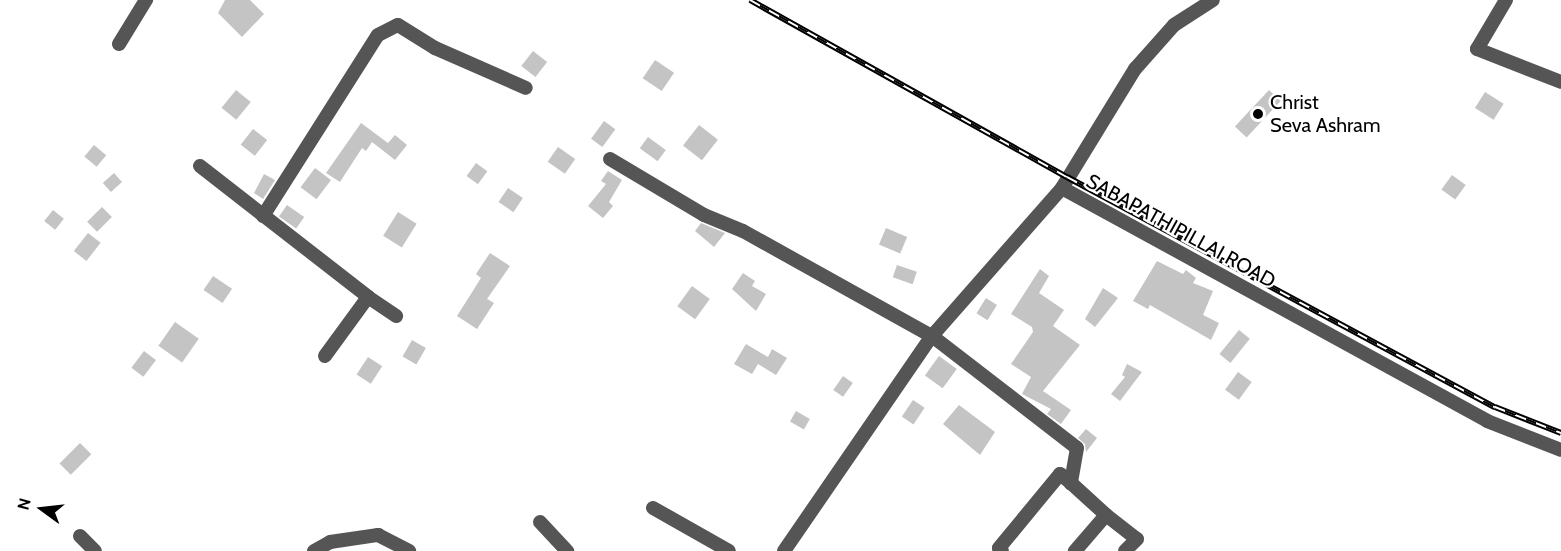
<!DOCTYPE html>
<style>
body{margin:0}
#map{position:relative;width:1561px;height:551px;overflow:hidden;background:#fff;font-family:Cabin,sans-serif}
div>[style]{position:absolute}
.building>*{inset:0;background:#c4c4c4;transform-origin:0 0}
.minor>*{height:14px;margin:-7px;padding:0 7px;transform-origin:7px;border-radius:7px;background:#555}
.rail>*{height:6px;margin-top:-3px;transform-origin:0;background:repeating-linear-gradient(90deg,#fff 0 11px,#000 0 22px);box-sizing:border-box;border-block:2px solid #000}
.dots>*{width:16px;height:16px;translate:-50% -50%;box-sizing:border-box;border:3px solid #fff;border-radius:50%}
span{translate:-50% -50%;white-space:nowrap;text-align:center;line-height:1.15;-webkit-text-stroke:4.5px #fff;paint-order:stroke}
.poi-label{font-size:20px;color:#000}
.left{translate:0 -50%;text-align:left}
.street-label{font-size:20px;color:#000}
.north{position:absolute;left:12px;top:479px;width:60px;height:60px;-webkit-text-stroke:4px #fff;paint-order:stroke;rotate:285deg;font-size:16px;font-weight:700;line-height:24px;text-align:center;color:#000}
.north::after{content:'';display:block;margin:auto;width:21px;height:27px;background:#000;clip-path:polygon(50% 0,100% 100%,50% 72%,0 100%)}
</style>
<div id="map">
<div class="building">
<i style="clip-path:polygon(225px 0,250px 0,264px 14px,242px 37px,218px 13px)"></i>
<i style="left:533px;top:51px;width:18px;height:19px;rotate:38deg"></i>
<i style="left:655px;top:60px;width:23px;height:22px;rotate:34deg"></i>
<i style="left:236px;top:90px;width:19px;height:23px;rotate:39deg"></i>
<i style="left:1269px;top:90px;width:16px;height:50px;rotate:43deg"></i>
<i style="left:1485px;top:92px;width:22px;height:19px;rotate:32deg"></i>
<i style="left:604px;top:121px;width:14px;height:22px;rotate:36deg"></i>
<i style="clip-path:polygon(361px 123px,388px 143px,395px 135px,407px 145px,395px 160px,372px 142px,366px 151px,362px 148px,340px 182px,326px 173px)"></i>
<i style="left:699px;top:125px;width:24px;height:26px;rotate:38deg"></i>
<i style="left:253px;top:129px;width:18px;height:20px;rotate:38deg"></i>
<i style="left:648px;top:137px;width:22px;height:14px;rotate:36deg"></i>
<i style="left:94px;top:145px;width:16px;height:15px;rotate:40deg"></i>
<i style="left:558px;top:147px;width:21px;height:18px;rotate:35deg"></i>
<i style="left:476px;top:163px;width:14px;height:16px;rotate:36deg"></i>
<i style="left:315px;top:168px;width:20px;height:24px;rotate:37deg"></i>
<i style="clip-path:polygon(608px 171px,622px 180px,609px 202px,613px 206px,603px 218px,588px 206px,606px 184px,601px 181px)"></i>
<i style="left:114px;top:173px;width:12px;height:15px;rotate:48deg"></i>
<i style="clip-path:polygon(264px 174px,275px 180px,263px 199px,254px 193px)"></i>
<i style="left:1452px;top:175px;width:17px;height:18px;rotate:36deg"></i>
<i style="left:508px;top:188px;width:18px;height:17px;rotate:34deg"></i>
<i style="left:287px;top:205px;width:21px;height:14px;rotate:35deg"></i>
<i style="left:102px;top:207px;width:14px;height:21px;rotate:45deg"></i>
<i style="left:53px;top:210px;width:14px;height:14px;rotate:39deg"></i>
<i style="left:398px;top:212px;width:22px;height:28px;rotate:32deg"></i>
<i style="clip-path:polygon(701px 223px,725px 233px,714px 247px,695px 231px)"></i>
<i style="left:886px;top:228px;width:23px;height:18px;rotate:23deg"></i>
<i style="left:88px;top:233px;width:16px;height:23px;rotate:38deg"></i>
<i style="clip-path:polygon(490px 253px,510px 266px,487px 299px,494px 303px,477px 329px,457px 316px,481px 278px,476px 274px)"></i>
<i style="clip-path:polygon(1157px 261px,1183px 274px,1186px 270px,1196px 278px,1193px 283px,1213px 291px,1203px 315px,1219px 323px,1211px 340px,1150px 305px,1148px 309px,1133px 301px)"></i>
<i style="left:897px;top:265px;width:21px;height:13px;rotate:19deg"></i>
<i style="clip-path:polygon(1040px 269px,1049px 276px,1039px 293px,1064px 310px,1053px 326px,1080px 345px,1043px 391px,1071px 410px,1061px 424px,1047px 414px,1051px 409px,1022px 394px,1031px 377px,1011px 364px,1033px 332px,1032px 327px,1011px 314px)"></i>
<i style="clip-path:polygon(743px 273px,755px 281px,752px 286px,766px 294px,756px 311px,732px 289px)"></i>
<i style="left:213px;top:276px;width:23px;height:17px;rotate:34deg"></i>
<i style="left:692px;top:286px;width:22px;height:25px;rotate:36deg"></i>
<i style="clip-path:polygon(1103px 288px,1118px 298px,1095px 327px,1085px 319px)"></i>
<i style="left:986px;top:298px;width:13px;height:18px;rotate:32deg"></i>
<i style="left:175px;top:322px;width:29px;height:29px;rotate:35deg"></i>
<i style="left:1239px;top:330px;width:14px;height:31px;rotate:39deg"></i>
<i style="left:412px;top:340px;width:16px;height:19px;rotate:30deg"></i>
<i style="clip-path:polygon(746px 344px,768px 357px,772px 349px,787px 358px,776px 375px,758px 364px,752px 374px,734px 364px)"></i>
<i style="left:144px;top:351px;width:15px;height:21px;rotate:37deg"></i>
<i style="left:939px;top:356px;width:22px;height:24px;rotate:36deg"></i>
<i style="left:368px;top:357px;width:17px;height:21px;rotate:33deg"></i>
<i style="clip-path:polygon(1127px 364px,1142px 372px,1120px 401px,1111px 394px,1125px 377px,1122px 375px)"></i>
<i style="left:1238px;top:372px;width:17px;height:22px;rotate:36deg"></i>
<i style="left:843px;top:376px;width:12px;height:17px;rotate:35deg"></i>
<i style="left:913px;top:400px;width:14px;height:20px;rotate:34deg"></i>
<i style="clip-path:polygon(959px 405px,995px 432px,980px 455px,943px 424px)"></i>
<i style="left:796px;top:411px;width:16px;height:12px;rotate:30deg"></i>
<i style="clip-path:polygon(1086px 429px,1097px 438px,1086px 452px,1085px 444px,1078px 438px)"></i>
<i style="left:80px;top:443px;width:16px;height:29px;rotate:45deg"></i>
</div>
<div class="minor">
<i style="left:1506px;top:0;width:57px;rotate:120.6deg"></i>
<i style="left:1477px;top:49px;width:90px;rotate:21.4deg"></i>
<i style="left:119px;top:44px;width:52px;rotate:-58.5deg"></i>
<i style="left:610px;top:159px;width:109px;rotate:30.8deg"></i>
<i style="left:704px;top:215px;width:42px;rotate:22.3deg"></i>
<i style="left:743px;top:231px;width:216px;rotate:29.1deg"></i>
<i style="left:932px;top:336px;width:183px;rotate:37.7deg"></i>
<i style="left:1077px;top:448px;width:36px;rotate:100deg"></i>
<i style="left:1071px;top:483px;width:47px;rotate:42.4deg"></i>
<i style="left:1106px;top:515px;width:48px;rotate:130.7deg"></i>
<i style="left:200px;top:166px;width:213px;rotate:37.9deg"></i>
<i style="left:368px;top:297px;width:73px;rotate:126.1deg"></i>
<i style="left:1062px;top:188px;width:140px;rotate:-58.5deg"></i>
<i style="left:1135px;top:69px;width:59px;rotate:-48.4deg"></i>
<i style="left:1174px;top:25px;width:46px;rotate:-32.7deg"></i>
<i style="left:263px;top:216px;width:214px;rotate:-57.6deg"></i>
<i style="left:378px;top:35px;width:22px;rotate:-27deg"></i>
<i style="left:398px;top:25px;width:44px;rotate:31.9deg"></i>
<i style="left:435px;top:48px;width:99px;rotate:23.7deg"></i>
<i style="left:368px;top:297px;width:34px;rotate:34deg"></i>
<i style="left:653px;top:508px;width:87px;rotate:29.5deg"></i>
<i style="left:1106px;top:515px;width:39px;rotate:38deg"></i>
<i style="left:1137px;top:539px;width:17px;rotate:135deg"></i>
<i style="left:540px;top:522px;width:40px;rotate:47deg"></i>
<i style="left:80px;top:536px;width:21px;rotate:45deg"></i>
<i style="left:314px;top:551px;width:18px;rotate:-29deg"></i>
<i style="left:330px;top:542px;width:49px;rotate:-8.3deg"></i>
<i style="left:378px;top:535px;width:35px;rotate:27deg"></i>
<i style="left:784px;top:551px;width:261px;rotate:-55.5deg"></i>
<i style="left:932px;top:336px;width:197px;rotate:-48.7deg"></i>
<i style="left:1062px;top:188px;width:485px;rotate:28.7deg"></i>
<i style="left:1487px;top:421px;width:79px;rotate:21.4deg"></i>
<i style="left:1002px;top:551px;width:4px;rotate:-135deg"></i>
<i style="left:999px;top:548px;width:96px;rotate:-50.5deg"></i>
<i style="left:1060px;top:474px;width:14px;rotate:39deg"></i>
</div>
<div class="rail">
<i style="left:750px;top:0;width:363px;rotate:29.2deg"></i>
<i style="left:1067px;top:177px;width:486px;rotate:28.3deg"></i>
<i style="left:1495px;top:407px;width:71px;rotate:21.5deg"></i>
</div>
<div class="dots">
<i style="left:1258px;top:114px;background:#000"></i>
</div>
<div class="poi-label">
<span class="left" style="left:1270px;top:114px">Christ<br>Seva Ashram</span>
</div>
<div class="street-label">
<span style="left:1181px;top:231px;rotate:29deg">SABAPATHIPILLAI ROAD</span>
</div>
<div class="north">N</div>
</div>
